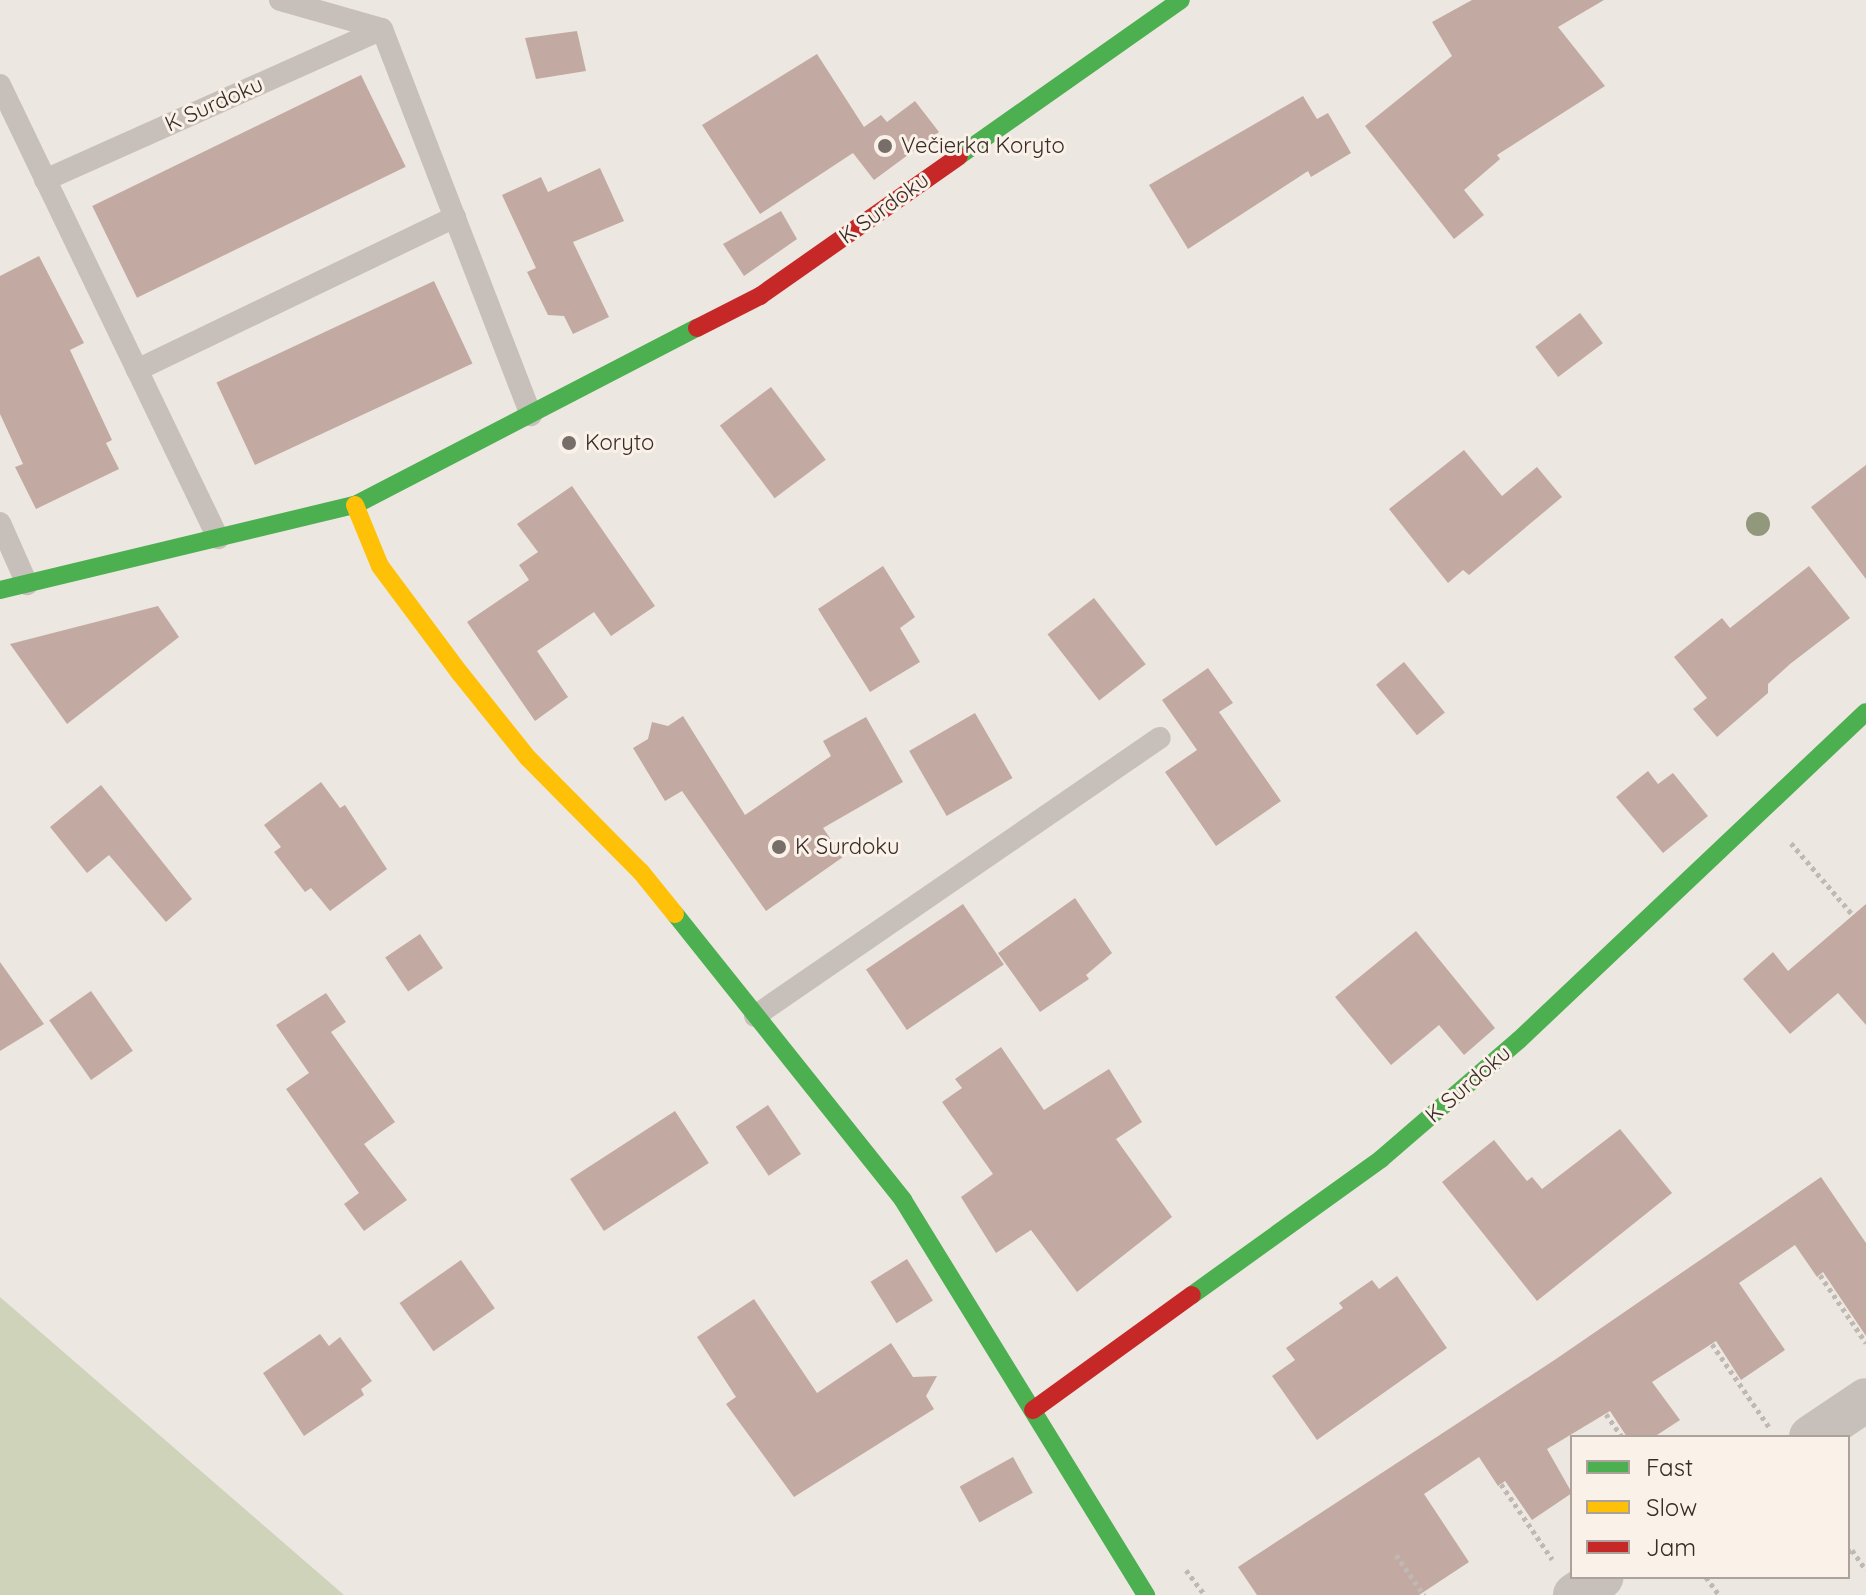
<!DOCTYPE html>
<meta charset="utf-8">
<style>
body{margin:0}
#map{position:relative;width:1866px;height:1595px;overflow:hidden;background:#ede7e1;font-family:Quicksand,sans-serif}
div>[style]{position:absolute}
.green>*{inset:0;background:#cfd3ba}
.building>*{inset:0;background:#c2aaa2;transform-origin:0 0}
.path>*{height:5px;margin-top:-2.5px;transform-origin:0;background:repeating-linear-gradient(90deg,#c0b8b2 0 4px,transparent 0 8px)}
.lane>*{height:22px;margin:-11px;padding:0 11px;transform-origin:11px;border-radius:11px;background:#c7c0ba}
.street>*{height:44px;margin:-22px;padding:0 22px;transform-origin:22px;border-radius:22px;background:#c7c0ba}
.fast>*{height:18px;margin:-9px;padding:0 9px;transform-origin:9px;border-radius:9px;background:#4caf50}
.slow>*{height:18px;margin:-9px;padding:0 9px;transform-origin:9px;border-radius:9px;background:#ffc107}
.jam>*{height:18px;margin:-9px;padding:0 9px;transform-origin:9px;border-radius:9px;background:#c62828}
.trees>*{width:24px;height:24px;margin:-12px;border-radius:50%;background:#92987c}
.dots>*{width:22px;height:22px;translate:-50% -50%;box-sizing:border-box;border:4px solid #faf1e8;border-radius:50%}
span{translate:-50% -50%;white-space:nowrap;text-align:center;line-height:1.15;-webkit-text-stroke:6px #faf1e8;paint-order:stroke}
.street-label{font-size:22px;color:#382c28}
.poi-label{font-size:22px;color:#382c28}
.left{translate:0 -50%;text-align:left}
.legend{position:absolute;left:1570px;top:1435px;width:280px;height:144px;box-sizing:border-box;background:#faf1e8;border:2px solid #aca29b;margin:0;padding:10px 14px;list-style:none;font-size:24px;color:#382c28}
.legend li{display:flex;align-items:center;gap:16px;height:40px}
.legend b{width:40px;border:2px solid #aca29b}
</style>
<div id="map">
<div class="green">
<i style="clip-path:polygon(0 1297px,344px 1595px,0 1595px)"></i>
</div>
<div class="building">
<i style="clip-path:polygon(1472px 0,1604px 0,1558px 27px,1605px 86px,1497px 155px,1500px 159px,1464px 190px,1484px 215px,1454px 239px,1365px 126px,1452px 56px,1432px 22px)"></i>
<i style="clip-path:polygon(577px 31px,586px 71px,536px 79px,525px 38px)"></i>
<i style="clip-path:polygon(817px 54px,864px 127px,881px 115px,887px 122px,915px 101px,939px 132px,874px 180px,853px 153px,760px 214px,702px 125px)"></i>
<i style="left:361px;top:75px;width:102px;height:299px;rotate:64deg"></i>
<i style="clip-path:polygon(1303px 96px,1317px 119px,1328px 113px,1351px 153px,1311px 177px,1308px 171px,1188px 249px,1149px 185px)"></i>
<i style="clip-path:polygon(600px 168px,624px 221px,573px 242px,609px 317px,573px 334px,564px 316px,548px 315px,527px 272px,536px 268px,502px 195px,541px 177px,548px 192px)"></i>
<i style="clip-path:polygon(781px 211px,797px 239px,744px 276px,723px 244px)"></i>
<i style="clip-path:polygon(39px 256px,84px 343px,70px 350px,112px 440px,106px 443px,119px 469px,36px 509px,15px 467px,23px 464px,0 414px,0 276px)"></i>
<i style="left:434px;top:281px;width:91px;height:240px;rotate:65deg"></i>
<i style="left:1580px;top:313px;width:38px;height:56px;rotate:53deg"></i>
<i style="left:771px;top:387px;width:91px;height:64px;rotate:53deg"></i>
<i style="clip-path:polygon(1464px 450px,1502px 496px,1537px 467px,1562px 497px,1469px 575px,1463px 570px,1448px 583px,1389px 509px)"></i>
<i style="clip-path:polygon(1866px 465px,1866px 579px,1811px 507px)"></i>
<i style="clip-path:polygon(572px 486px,655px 606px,611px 636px,594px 612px,537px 651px,568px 697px,535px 721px,467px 622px,529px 580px,519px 565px,538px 552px,517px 524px)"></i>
<i style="clip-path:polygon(883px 566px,915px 617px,900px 628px,920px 662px,870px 692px,818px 609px)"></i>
<i style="clip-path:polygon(1809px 566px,1850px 618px,1790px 664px,1768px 684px,1768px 693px,1717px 737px,1693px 709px,1707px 698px,1674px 657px,1722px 618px,1730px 628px)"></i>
<i style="left:1094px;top:598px;width:84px;height:59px;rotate:52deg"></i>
<i style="clip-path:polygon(158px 606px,179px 637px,67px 724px,10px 644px)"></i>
<i style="left:1404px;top:662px;width:65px;height:36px;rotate:51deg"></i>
<i style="clip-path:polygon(1208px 668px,1233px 703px,1219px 712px,1281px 801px,1216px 846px,1165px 772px,1197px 750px,1162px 700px)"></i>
<i style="left:975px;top:713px;width:75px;height:76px;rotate:60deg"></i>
<i style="clip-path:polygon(683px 716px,745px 815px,831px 756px,823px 741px,866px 717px,903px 782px,823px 828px,843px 857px,766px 911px,682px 791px,665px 801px,633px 748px,648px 739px,652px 722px,668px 726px)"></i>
<i style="clip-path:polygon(1648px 771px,1658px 784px,1673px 773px,1708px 816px,1663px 853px,1616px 797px)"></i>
<i style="clip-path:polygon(321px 782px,340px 808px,345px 805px,387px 869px,330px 911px,311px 888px,305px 892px,274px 852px,281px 847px,264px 825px)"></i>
<i style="clip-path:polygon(101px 785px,192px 899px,166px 922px,109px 855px,87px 873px,50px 827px)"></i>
<i style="clip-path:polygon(1075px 898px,1112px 953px,1086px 975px,1089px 979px,1040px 1012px,998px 953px)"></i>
<i style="left:963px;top:904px;width:73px;height:117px;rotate:56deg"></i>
<i style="clip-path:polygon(1866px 904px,1866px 1025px,1838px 993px,1790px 1034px,1743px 979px,1773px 952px,1788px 971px)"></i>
<i style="clip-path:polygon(1416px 931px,1495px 1028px,1464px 1055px,1439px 1025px,1391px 1065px,1335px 997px)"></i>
<i style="left:420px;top:934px;width:41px;height:42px;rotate:56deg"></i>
<i style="clip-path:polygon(0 962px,44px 1024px,0 1051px)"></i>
<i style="left:91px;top:991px;width:73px;height:51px;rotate:55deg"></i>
<i style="clip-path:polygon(326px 993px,346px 1022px,331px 1032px,395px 1122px,364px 1144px,407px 1200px,364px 1231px,344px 1204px,359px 1193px,286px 1089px,309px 1073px,276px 1025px)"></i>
<i style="clip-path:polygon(1001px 1047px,1044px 1110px,1109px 1069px,1142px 1122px,1116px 1139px,1172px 1217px,1077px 1292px,1031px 1230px,996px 1253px,961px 1197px,993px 1174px,942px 1102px,962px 1088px,955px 1079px)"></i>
<i style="left:768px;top:1105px;width:59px;height:39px;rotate:56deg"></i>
<i style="left:675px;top:1111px;width:62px;height:125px;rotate:57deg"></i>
<i style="clip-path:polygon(1620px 1129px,1672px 1193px,1537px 1301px,1442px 1182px,1494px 1140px,1527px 1181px,1532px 1177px,1542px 1189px)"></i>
<i style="clip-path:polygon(1821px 1177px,1866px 1243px,1866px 1336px,1823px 1272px,1817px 1277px,1795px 1245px,1739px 1283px,1785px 1350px,1741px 1380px,1716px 1341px,1652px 1382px,1680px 1420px,1654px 1437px,1627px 1437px,1610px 1411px,1547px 1449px,1572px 1493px,1532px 1520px,1505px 1481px,1498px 1486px,1479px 1457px,1424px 1494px,1469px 1562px,1419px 1595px,1257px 1595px,1238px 1567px,1556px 1359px)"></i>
<i style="left:907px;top:1259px;width:49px;height:43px;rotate:58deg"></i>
<i style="left:461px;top:1260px;width:59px;height:75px;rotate:55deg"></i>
<i style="clip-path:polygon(1397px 1276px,1447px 1348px,1317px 1440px,1272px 1376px,1295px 1360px,1286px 1348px,1343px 1308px,1339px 1303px,1372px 1280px,1379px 1289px)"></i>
<i style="clip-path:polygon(754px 1299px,817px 1393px,891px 1343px,913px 1377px,937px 1376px,926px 1396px,934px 1409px,794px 1497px,726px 1404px,736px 1397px,697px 1337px)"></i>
<i style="clip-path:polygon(320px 1334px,329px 1346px,340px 1337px,372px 1381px,361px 1389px,364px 1395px,304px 1436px,263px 1373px)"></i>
<i style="left:1013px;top:1457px;width:41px;height:61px;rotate:61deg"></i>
</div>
<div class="path">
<i style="left:1791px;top:843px;width:95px;rotate:49.3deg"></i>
<i style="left:1820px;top:1275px;width:82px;rotate:55.9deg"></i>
<i style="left:1712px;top:1344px;width:101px;rotate:55.5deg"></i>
<i style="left:1606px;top:1414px;width:28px;rotate:55deg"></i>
<i style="left:1501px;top:1484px;width:91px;rotate:55.8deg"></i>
<i style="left:1848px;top:1552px;width:4px;rotate:-27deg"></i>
<i style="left:1852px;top:1550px;width:24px;rotate:55deg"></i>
<i style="left:1396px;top:1555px;width:49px;rotate:55deg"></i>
<i style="left:1186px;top:1570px;width:31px;rotate:53deg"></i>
<i style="left:1706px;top:1577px;width:22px;rotate:54deg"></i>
</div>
<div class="lane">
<i style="left:280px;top:0;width:106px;rotate:15.9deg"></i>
<i style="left:382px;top:29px;width:414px;rotate:68.9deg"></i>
<i style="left:0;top:85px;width:503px;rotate:64.3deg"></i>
<i style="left:45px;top:180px;width:369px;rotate:-24.1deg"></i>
<i style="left:137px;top:370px;width:353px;rotate:-25.7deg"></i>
<i style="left:0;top:523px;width:67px;rotate:66.1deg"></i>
<i style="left:755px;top:1016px;width:491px;rotate:-34.5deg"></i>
</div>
<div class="street">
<i style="left:1811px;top:1437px;width:66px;rotate:-33.9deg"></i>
<i style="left:1575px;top:1595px;width:32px;rotate:-34deg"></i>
</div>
<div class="fast">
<i style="left:959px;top:156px;width:271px;rotate:-35.1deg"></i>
<i style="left:0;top:590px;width:365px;rotate:-13.5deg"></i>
<i style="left:355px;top:505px;width:385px;rotate:-27.4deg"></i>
<i style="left:675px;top:914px;width:366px;rotate:51.4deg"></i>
<i style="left:903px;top:1200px;width:464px;rotate:58.4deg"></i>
<i style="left:1192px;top:1295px;width:233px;rotate:-35.7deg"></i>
<i style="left:1381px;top:1159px;width:182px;rotate:-40.8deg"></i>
<i style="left:1519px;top:1040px;width:477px;rotate:-43.4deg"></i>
</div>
<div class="slow">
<i style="left:355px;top:505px;width:66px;rotate:67.7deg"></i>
<i style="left:380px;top:566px;width:132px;rotate:53.3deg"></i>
<i style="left:459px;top:672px;width:110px;rotate:51.3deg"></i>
<i style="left:528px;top:758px;width:161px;rotate:45.3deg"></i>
<i style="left:641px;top:872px;width:54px;rotate:51deg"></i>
</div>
<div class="jam">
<i style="left:697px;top:328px;width:71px;rotate:-26.9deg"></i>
<i style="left:760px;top:296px;width:243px;rotate:-35.1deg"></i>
<i style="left:1033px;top:1410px;width:196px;rotate:-35.9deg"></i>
</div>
<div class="trees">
<i style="left:1758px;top:524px"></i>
</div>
<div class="dots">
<i style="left:885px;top:146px;background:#776d69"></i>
<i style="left:569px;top:443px;background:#776d69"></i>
<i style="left:779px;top:847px;background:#776d69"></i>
</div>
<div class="street-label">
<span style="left:214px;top:104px;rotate:-24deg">K Surdoku</span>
<span style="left:884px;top:208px;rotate:-36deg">K Surdoku</span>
<span style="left:1468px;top:1084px;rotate:-41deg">K Surdoku</span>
</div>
<div class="poi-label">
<span class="left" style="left:901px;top:146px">Večierka Koryto</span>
<span class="left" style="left:585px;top:443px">Koryto</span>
<span class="left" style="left:795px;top:847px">K Surdoku</span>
</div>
<ul class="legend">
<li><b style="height:10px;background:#4caf50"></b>Fast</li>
<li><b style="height:10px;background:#ffc107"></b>Slow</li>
<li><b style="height:10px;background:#c62828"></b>Jam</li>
</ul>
</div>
